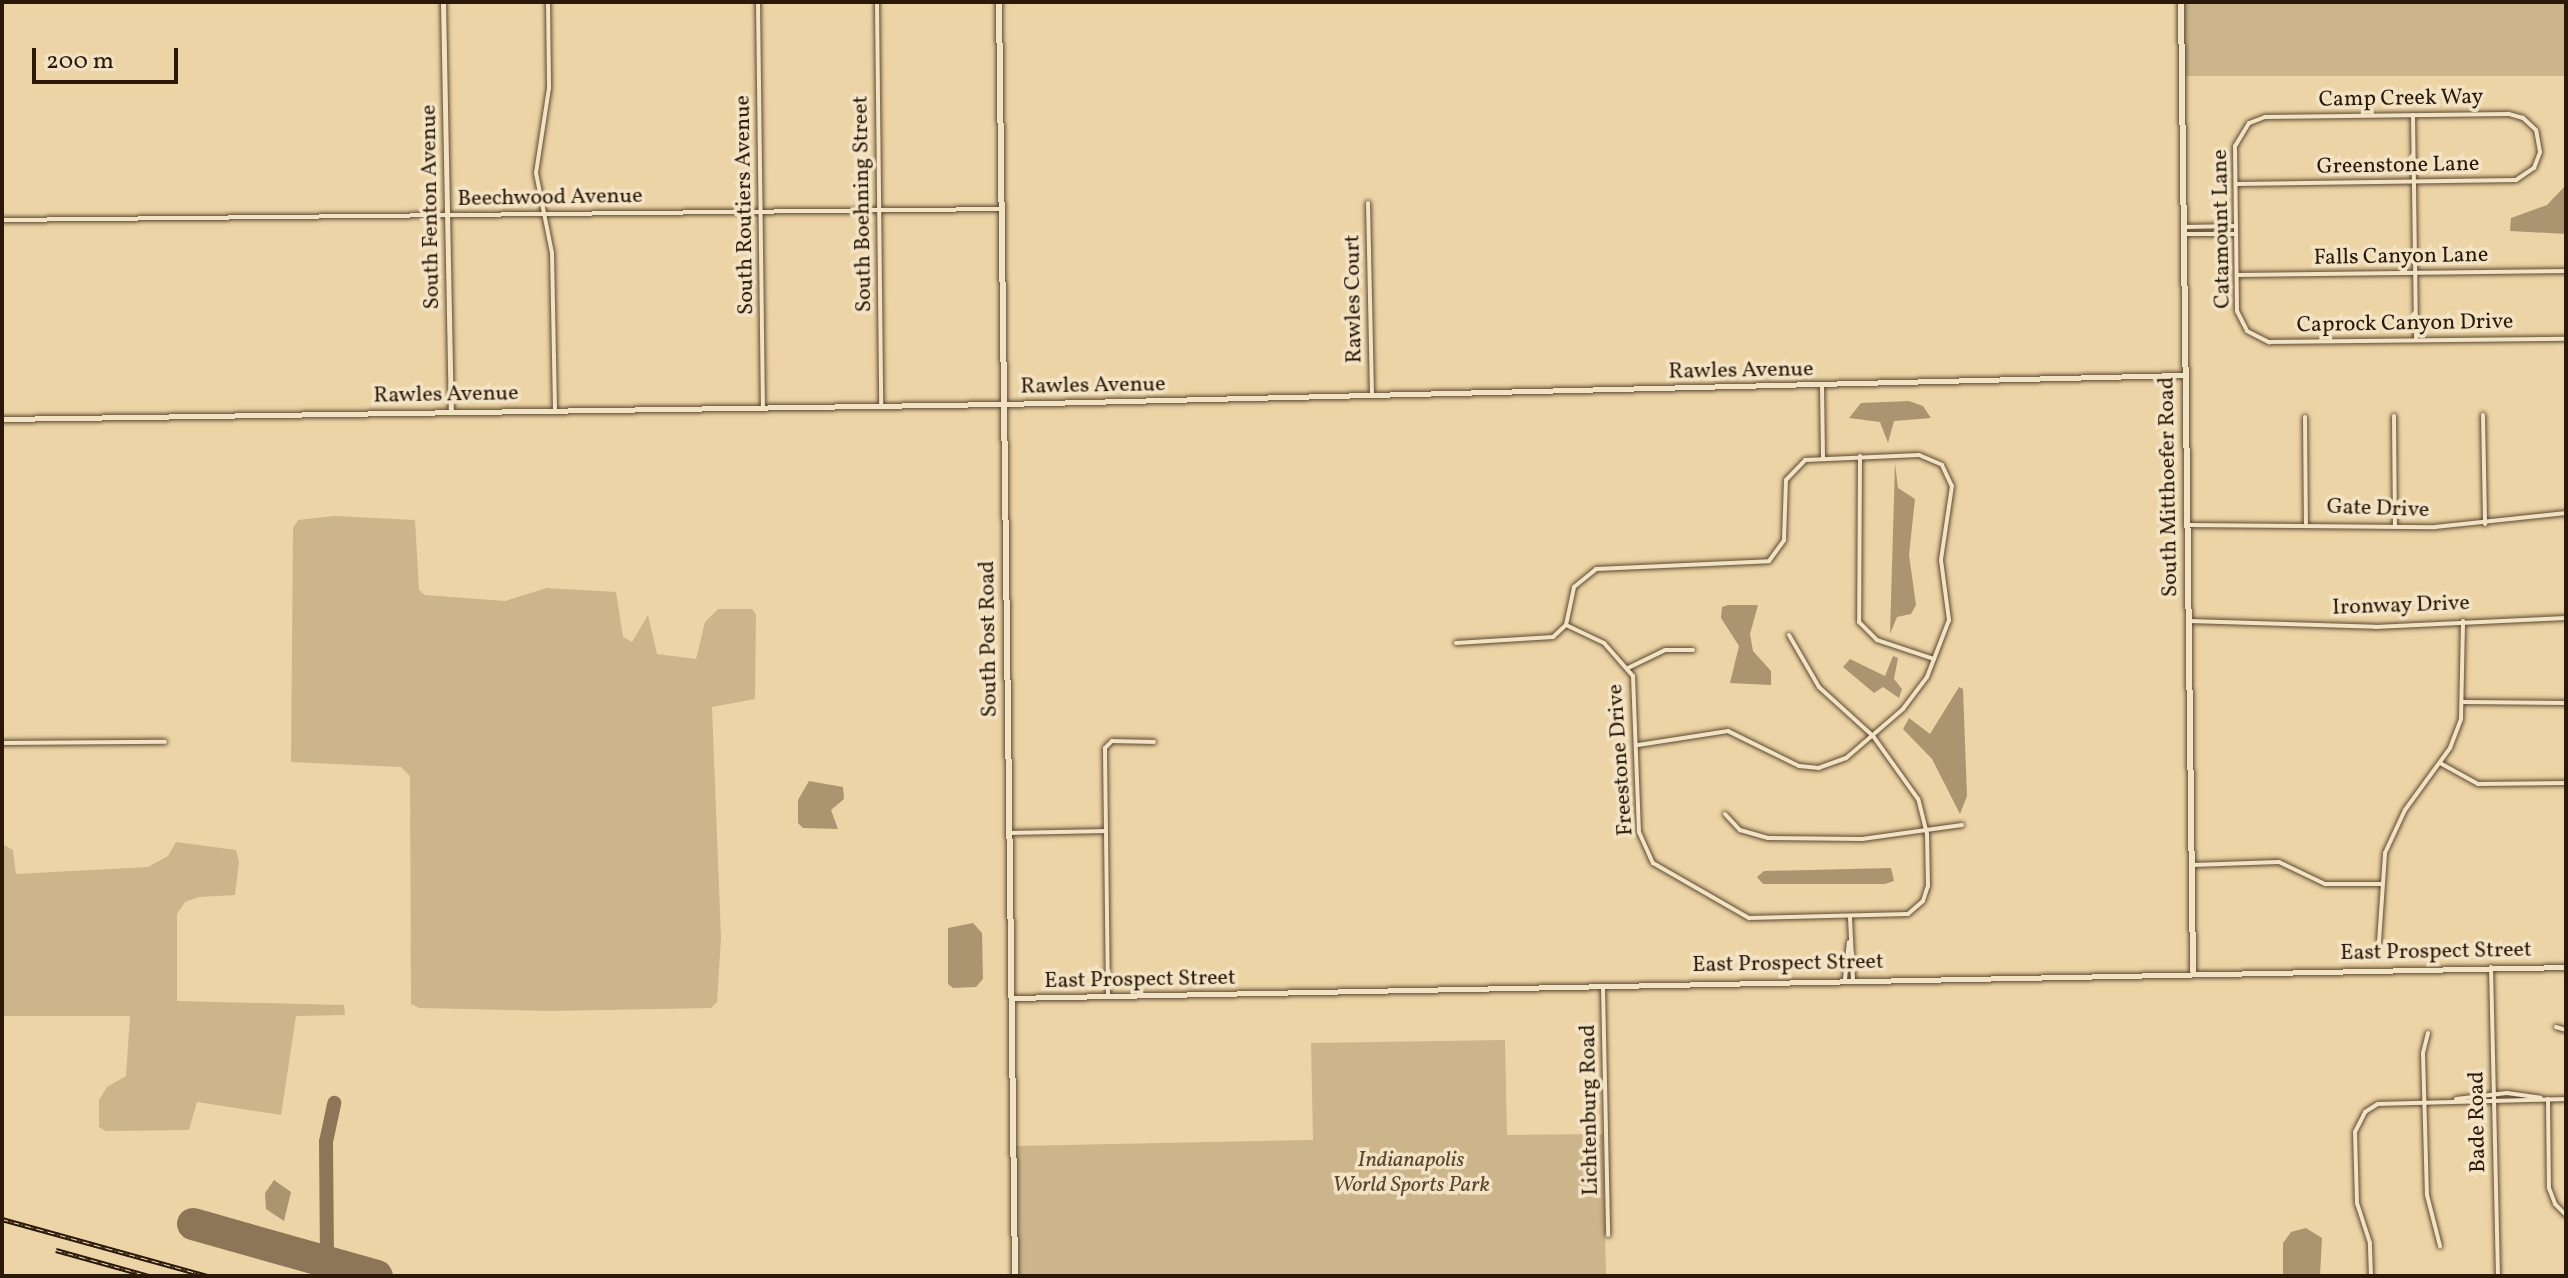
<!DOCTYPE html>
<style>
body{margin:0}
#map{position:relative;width:2568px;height:1278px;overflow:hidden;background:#edd4a6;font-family:Vollkorn,serif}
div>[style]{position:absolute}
.green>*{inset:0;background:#ccb48b;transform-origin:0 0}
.water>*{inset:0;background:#ab9470}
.taxiway>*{height:14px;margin:-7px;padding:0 7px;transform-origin:7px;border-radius:7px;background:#8c7657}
.runway>*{height:32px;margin:-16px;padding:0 16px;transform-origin:16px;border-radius:16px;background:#8c7657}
.roads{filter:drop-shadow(0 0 2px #5b4730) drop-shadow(0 0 2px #5b4730)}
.minor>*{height:4px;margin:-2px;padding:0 2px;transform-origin:2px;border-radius:2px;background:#f3e3c5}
.tertiary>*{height:5px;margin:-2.5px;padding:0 2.5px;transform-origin:2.5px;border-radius:2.5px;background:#f3e3c5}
.secondary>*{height:6px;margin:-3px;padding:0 3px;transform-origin:3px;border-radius:3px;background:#f3e3c5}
.rail>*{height:5px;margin-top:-2.5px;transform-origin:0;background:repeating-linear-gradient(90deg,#f3e3c5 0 6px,#2a1808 0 12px);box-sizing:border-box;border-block:2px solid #2a1808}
span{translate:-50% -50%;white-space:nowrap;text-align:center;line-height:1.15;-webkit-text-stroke:7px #f3e3c5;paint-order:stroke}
.street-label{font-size:22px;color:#2a1808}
.park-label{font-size:22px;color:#5b472f;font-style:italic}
.frame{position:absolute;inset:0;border:4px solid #2a1808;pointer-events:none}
.scale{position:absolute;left:32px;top:48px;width:146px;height:36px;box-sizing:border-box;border:4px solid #2a1808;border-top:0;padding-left:10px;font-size:24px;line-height:28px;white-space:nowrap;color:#2a1808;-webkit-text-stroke:6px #f3e3c5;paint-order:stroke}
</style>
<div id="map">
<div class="green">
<i style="left:2181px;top:2px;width:385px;height:74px"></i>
<i style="clip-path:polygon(334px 516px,415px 520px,419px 590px,425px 595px,505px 601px,547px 588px,616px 592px,623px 637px,632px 642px,648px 615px,657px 654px,696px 659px,705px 622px,718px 609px,752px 609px,756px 614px,755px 699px,712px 707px,721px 938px,717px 1002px,711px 1008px,549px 1011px,419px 1008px,411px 1004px,410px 776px,401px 767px,291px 762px,293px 528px,298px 520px)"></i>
<i style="clip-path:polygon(176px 842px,236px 850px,239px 862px,235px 895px,199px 897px,185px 902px,177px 914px,177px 1001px,344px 1005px,345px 1015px,296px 1016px,281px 1115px,197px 1102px,189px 1130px,106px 1131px,99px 1127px,99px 1100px,107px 1087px,126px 1076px,130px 1016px,2px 1016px,2px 844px,13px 850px,16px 874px,148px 867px,168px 856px)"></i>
<i style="clip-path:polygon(1505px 1040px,1507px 1135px,1603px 1134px,1606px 1276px,1018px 1276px,1016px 1146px,1313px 1140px,1311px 1043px)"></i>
</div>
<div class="water">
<i style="clip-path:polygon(2566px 185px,2566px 234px,2510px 231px,2511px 218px,2547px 205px)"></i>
<i style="clip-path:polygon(1909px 401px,1923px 406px,1931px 418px,1894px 421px,1888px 443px,1880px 422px,1849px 418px,1861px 403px)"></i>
<i style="clip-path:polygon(1895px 463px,1898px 488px,1915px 499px,1909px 555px,1916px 605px,1911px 614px,1897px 617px,1890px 634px)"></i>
<i style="clip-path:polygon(1728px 605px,1758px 605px,1750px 634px,1753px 651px,1771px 671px,1771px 685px,1730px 683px,1739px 646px,1721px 618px,1722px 607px)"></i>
<i style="clip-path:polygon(1893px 656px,1898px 658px,1894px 679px,1902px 689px,1899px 698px,1883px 687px,1874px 693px,1843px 667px,1850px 659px,1885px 676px)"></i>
<i style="clip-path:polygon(1959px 687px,1963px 689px,1967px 796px,1960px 814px,1932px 759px,1903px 729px,1909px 718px,1930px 734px)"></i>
<i style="clip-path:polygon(809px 781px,843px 787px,844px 799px,831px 810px,838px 829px,803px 828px,798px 823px,798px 800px)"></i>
<i style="clip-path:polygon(1891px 868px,1894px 881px,1885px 884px,1763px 884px,1757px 877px,1764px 871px)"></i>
<i style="clip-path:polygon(973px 923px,982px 933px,983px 979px,976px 987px,953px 988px,948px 984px,948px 928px)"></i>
<i style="clip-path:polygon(274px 1180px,291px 1192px,284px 1221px,266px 1209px,265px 1193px)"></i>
<i style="clip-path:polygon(2306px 1228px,2322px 1238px,2320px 1276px,2283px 1276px,2283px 1243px,2291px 1232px)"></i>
</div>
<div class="taxiway">
<i style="left:334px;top:1264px;width:11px;rotate:-131deg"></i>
<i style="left:327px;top:1256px;width:114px;rotate:-90.5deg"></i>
<i style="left:326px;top:1142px;width:40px;rotate:-78deg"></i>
</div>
<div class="runway">
<i style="left:193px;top:1224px;width:191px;rotate:15.8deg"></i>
</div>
<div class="roads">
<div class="minor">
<i style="left:548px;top:2px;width:86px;rotate:89.3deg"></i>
<i style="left:549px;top:88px;width:86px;rotate:98.7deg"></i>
<i style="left:536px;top:173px;width:82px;rotate:78.7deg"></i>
<i style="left:552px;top:253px;width:157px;rotate:88.9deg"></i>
<i style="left:758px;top:2px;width:405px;rotate:89.3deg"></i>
<i style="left:877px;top:2px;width:403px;rotate:89.4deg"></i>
<i style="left:2413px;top:115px;width:225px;rotate:89.2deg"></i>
<i style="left:2236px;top:184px;width:280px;rotate:-0.8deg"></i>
<i style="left:2516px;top:180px;width:22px;rotate:-34deg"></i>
<i style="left:2534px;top:168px;width:17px;rotate:-69deg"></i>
<i style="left:2540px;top:152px;width:22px;rotate:-100deg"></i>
<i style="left:2536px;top:130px;width:18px;rotate:-137deg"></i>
<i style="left:2523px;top:118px;width:15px;rotate:-164deg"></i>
<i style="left:2509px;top:114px;width:244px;rotate:179.3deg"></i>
<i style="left:2265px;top:117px;width:17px;rotate:159deg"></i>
<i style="left:2249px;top:123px;width:27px;rotate:121deg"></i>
<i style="left:2235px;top:146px;width:165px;rotate:89.3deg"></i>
<i style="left:2237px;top:311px;width:22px;rotate:63deg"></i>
<i style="left:2247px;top:331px;width:25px;rotate:27deg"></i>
<i style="left:2269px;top:342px;width:297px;rotate:-0.6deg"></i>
<i style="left:1368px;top:203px;width:192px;rotate:88.8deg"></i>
<i style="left:2px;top:220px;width:999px;rotate:-0.63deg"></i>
<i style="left:2183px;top:227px;width:53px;rotate:-1.1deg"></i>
<i style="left:2184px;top:234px;width:52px"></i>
<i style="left:2237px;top:275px;width:329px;rotate:-0.7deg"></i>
<i style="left:1822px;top:385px;width:72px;rotate:89.2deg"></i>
<i style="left:2483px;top:415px;width:109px;rotate:88.9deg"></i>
<i style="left:2394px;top:416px;width:111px;rotate:89.5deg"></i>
<i style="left:2305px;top:417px;width:106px;rotate:89.5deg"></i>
<i style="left:1860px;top:456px;width:166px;rotate:90.3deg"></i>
<i style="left:1859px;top:622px;width:25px;rotate:45deg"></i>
<i style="left:1877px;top:640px;width:60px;rotate:18.4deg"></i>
<i style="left:2188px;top:525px;width:247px;rotate:0.5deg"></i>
<i style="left:2435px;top:527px;width:132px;rotate:-6.1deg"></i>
<i style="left:2189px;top:621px;width:186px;rotate:1.8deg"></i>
<i style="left:2375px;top:627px;width:191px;rotate:-2.7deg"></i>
<i style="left:1566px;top:625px;width:42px;rotate:25.3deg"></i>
<i style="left:1604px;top:643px;width:44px;rotate:48.7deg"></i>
<i style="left:1633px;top:676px;width:156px;rotate:87.8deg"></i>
<i style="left:1639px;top:832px;width:34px;rotate:66deg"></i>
<i style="left:1653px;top:863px;width:111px;rotate:29.8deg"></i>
<i style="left:1749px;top:918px;width:159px;rotate:-1.4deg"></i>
<i style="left:1908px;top:914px;width:20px;rotate:-41deg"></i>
<i style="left:1923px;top:901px;width:16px;rotate:-72deg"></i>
<i style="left:1928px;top:886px;width:52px;rotate:-91.1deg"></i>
<i style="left:1927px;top:834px;width:36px;rotate:-104deg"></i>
<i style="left:1918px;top:799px;width:77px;rotate:-125.5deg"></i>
<i style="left:1873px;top:736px;width:73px;rotate:-137.8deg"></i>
<i style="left:1819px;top:687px;width:60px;rotate:-120deg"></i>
<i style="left:1456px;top:643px;width:97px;rotate:-3.5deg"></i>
<i style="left:1553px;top:637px;width:18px;rotate:-43deg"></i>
<i style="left:1566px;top:625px;width:39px;rotate:-78deg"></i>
<i style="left:1574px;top:587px;width:28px;rotate:-39deg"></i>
<i style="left:1596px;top:569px;width:173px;rotate:-2.6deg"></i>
<i style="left:1769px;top:561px;width:26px;rotate:-54deg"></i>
<i style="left:1784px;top:540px;width:60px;rotate:-88.1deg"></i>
<i style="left:1786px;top:480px;width:28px;rotate:-46deg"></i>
<i style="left:1805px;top:460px;width:114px;rotate:-2.5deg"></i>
<i style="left:1919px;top:455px;width:25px;rotate:23deg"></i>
<i style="left:1942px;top:465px;width:23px;rotate:65deg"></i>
<i style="left:1952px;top:486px;width:75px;rotate:98.5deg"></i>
<i style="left:1941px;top:560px;width:61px;rotate:82.4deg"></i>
<i style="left:1949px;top:620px;width:61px;rotate:111.1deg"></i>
<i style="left:1927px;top:677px;width:40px;rotate:127deg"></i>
<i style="left:1903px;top:709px;width:75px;rotate:139.3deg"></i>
<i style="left:1846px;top:758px;width:29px;rotate:160deg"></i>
<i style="left:1819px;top:768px;width:20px;rotate:-174deg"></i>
<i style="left:1799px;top:766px;width:79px;rotate:-153.8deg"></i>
<i style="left:1728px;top:731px;width:91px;rotate:171.2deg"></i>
<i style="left:1628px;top:668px;width:41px;rotate:-25.9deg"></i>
<i style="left:1665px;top:650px;width:28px"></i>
<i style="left:2464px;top:702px;width:102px;rotate:0.6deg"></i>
<i style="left:2px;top:743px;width:163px;rotate:-0.4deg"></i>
<i style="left:2440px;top:763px;width:43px;rotate:28.9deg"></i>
<i style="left:2478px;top:784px;width:88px;rotate:-0.7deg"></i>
<i style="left:1725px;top:814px;width:22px;rotate:47deg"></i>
<i style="left:1740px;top:830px;width:29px;rotate:16deg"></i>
<i style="left:1768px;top:838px;width:94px;rotate:0.6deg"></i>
<i style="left:1862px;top:839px;width:101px;rotate:-8deg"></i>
<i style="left:1009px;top:833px;width:97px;rotate:-1.2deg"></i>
<i style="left:2192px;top:865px;width:87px;rotate:-2deg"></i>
<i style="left:2279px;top:862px;width:51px;rotate:25.6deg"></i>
<i style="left:2325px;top:884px;width:56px"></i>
<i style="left:1850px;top:918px;width:61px;rotate:87.2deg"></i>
<i style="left:2379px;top:942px;width:89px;rotate:-86.1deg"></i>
<i style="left:2385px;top:853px;width:47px;rotate:-65.1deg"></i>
<i style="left:2405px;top:810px;width:77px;rotate:-54deg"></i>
<i style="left:2450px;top:748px;width:31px;rotate:-69deg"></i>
<i style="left:2461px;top:719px;width:98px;rotate:-88.8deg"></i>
<i style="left:2491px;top:967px;width:309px;rotate:88.7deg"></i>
<i style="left:1845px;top:979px;width:37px;rotate:-84deg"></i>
<i style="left:1603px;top:987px;width:248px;rotate:88.8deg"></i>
<i style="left:1108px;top:996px;width:248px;rotate:-90.7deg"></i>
<i style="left:1105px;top:748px;width:10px;rotate:-45deg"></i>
<i style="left:1112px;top:741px;width:42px;rotate:1.4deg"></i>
<i style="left:2556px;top:1027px;width:10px;rotate:17deg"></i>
<i style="left:2428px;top:1033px;width:21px;rotate:104deg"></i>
<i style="left:2423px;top:1053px;width:142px;rotate:88.4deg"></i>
<i style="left:2427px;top:1195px;width:53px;rotate:75.7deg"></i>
<i style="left:2456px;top:1099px;width:51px;rotate:-6.7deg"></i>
<i style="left:2507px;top:1093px;width:34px;rotate:8deg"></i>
<i style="left:2548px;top:1099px;width:89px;rotate:89.4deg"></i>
<i style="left:2549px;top:1188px;width:17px;rotate:69deg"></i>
<i style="left:2555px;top:1204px;width:16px;rotate:45deg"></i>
<i style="left:2371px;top:1276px;width:33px;rotate:-92deg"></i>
<i style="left:2370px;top:1243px;width:42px;rotate:-108deg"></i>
<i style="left:2357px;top:1203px;width:71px;rotate:-91.6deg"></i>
<i style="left:2355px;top:1132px;width:22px;rotate:-63deg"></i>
<i style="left:2365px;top:1112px;width:15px;rotate:-32deg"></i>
<i style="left:2378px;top:1104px;width:188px;rotate:-1.5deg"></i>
</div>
<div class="tertiary">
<i style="left:443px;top:2px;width:409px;rotate:88.9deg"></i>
<i style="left:2px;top:419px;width:1002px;rotate:-0.86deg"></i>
<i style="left:1004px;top:404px;width:1181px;rotate:-1.41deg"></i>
<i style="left:1011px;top:998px;width:1555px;rotate:-1.14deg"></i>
</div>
<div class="secondary">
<i style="left:999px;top:2px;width:1274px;rotate:89.28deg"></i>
<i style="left:2181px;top:2px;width:969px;rotate:89.29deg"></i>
</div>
</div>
<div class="rail">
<i style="left:2px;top:1219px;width:213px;rotate:15.5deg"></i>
<i style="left:56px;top:1250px;width:97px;rotate:15.6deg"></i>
</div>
<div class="street-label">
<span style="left:2401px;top:99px;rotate:-1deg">Camp Creek Way</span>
<span style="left:2398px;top:166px;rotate:-1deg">Greenstone Lane</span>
<span style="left:550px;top:198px;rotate:-1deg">Beechwood Avenue</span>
<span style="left:863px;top:204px;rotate:-91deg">South Boehning Street</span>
<span style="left:745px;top:205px;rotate:-91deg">South Routiers Avenue</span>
<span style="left:431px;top:207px;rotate:-91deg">South Fenton Avenue</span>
<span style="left:2222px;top:229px;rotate:-91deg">Catamount Lane</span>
<span style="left:2401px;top:257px;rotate:-1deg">Falls Canyon Lane</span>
<span style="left:1354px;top:299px;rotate:-91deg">Rawles Court</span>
<span style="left:2405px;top:324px;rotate:-1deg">Caprock Canyon Drive</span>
<span style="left:1741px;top:371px;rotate:-1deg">Rawles Avenue</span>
<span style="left:1093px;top:386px;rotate:-1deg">Rawles Avenue</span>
<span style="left:446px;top:395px;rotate:-1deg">Rawles Avenue</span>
<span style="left:2169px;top:487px;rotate:-91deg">South Mitthoefer Road</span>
<span style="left:2378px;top:509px;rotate:2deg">Gate Drive</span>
<span style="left:2401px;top:606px;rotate:-2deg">Ironway Drive</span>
<span style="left:989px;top:639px;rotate:-91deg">South Post Road</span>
<span style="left:1621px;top:760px;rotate:-94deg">Freestone Drive</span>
<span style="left:2436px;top:952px;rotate:-1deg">East Prospect Street</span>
<span style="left:1788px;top:964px;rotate:-1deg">East Prospect Street</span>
<span style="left:1140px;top:980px;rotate:-1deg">East Prospect Street</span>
<span style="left:1590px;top:1110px;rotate:-91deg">Lichtenburg Road</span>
<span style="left:2478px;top:1122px;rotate:-91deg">Bade Road</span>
</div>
<div class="park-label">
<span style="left:1411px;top:1173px">Indianapolis<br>World Sports Park</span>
</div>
<div class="frame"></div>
<div class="scale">200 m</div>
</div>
